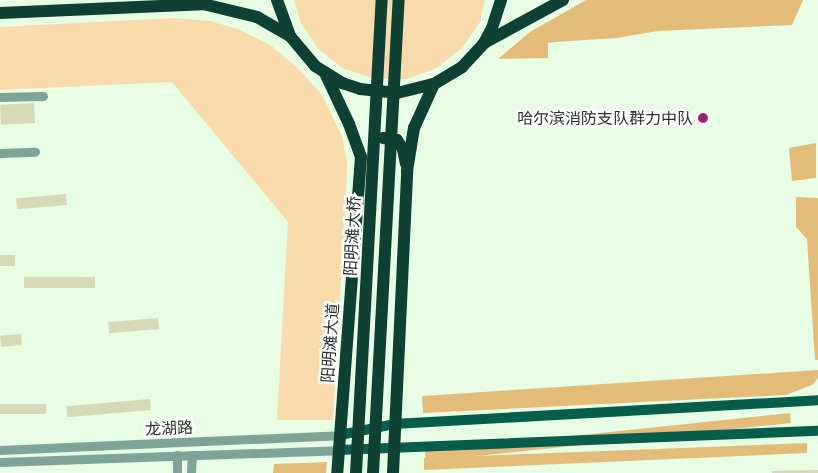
<!DOCTYPE html>
<meta charset="utf-8">
<style>
body{margin:0}
#map{position:relative;width:818px;height:473px;overflow:hidden;background:#e7fde4;font-family:"Exo 2","Noto Sans SC",sans-serif}
div>[style]{position:absolute}
.green>*{inset:0;background:#f8daab}
.forest>*{inset:0;background:#e4bc7a;transform-origin:0 0}
.building>*{inset:0;background:#d6d8ba;transform-origin:0 0}
.minor>*{height:9px;margin:-4.5px;padding:0 4.5px;transform-origin:4.5px;border-radius:4.5px;background:#80a397}
.major>*{height:10px;margin:-5px;padding:0 5px;transform-origin:5px;border-radius:5px;background:#075e4c}
.highway>*{height:12px;margin:-6px;padding:0 6px;transform-origin:6px;border-radius:6px;background:#0e4034}
.dots>*{width:14px;height:14px;translate:-50% -50%;box-sizing:border-box;border:2px solid #fff;border-radius:50%}
span{translate:-50% -50%;white-space:nowrap;text-align:center;line-height:1.15;-webkit-text-stroke:5px #fff;paint-order:stroke}
.poi-label{font-size:16px;color:#2b332a}
.right{translate:-100% -50%;text-align:right}
.street-label{font-size:16px;color:#2b332a}
</style>
<div id="map">
<div class="green">
<i style="clip-path:polygon(294px 0,485px 0,480px 22px,462px 48px,437px 68px,407px 79px,375px 79px,344px 69px,319px 50px,301px 23px)"></i>
<i style="clip-path:polygon(175px 18px,210px 21px,238px 29px,269px 44px,299px 69px,322px 95px,342px 136px,347px 162px,346px 196px,333px 420px,277px 420px,288px 222px,172px 82px,0 90px,0 27px)"></i>
</div>
<div class="forest">
<i style="clip-path:polygon(586px 0,803px 0,792px 25px,658px 31px,617px 38px,555px 42px,548px 43px,548px 58px,498px 59px,530px 32px)"></i>
<i style="clip-path:polygon(816px 143px,816px 178px,792px 181px,789px 148px)"></i>
<i style="clip-path:polygon(796px 197px,818px 198px,818px 360px,815px 360px,807px 239px,796px 227px)"></i>
<i style="clip-path:polygon(818px 370px,818px 378px,812px 385px,786px 395px,423px 413px,422px 396px)"></i>
<i style="left:790px;top:413px;width:10px;height:367px;rotate:84deg"></i>
<i style="clip-path:polygon(807px 443px,807px 453px,424px 470px,424px 458px)"></i>
<i style="clip-path:polygon(327px 462px,326px 473px,273px 473px,274px 464px)"></i>
</div>
<div class="building">
<i style="left:34px;top:103px;width:20px;height:34px;rotate:87deg"></i>
<i style="left:66px;top:194px;width:11px;height:50px;rotate:85deg"></i>
<i style="left:0;top:255px;width:15px;height:11px"></i>
<i style="left:95px;top:277px;width:11px;height:71px;rotate:90deg"></i>
<i style="left:158px;top:318px;width:11px;height:50px;rotate:85deg"></i>
<i style="left:21px;top:334px;width:11px;height:21px;rotate:85deg"></i>
<i style="left:150px;top:399px;width:11px;height:84px;rotate:85deg"></i>
<i style="left:46px;top:404px;width:10px;height:46px;rotate:90deg"></i>
<i style="clip-path:polygon(818px 470px,818px 473px,772px 473px,772px 471px)"></i>
</div>
<div class="minor">
<i style="left:0;top:97px;width:43px;rotate:-1.3deg"></i>
<i style="left:0;top:153px;width:35px;rotate:-2deg"></i>
<i style="left:0;top:450px;width:340px;rotate:-2.5deg"></i>
<i style="left:177px;top:455px;width:18px;rotate:90deg"></i>
<i style="left:0;top:462px;width:339px;rotate:-2deg"></i>
<i style="left:191px;top:473px;width:18px;rotate:-87deg"></i>
</div>
<div class="major">
<i style="left:340px;top:435px;width:55px;rotate:-11.5deg"></i>
<i style="left:394px;top:424px;width:425px;rotate:-3.2deg"></i>
<i style="left:339px;top:450px;width:479px;rotate:-2.3deg"></i>
</div>
<div class="highway">
<i style="left:277px;top:0;width:38px;rotate:70deg"></i>
<i style="left:290px;top:36px;width:39px;rotate:50deg"></i>
<i style="left:315px;top:66px;width:32px;rotate:32deg"></i>
<i style="left:342px;top:83px;width:19px;rotate:18deg"></i>
<i style="left:360px;top:89px;width:37px;rotate:6deg"></i>
<i style="left:397px;top:93px;width:38px;rotate:-14deg"></i>
<i style="left:434px;top:84px;width:33px;rotate:-31deg"></i>
<i style="left:462px;top:67px;width:33px;rotate:-47deg"></i>
<i style="left:484px;top:43px;width:17px;rotate:-62deg"></i>
<i style="left:492px;top:28px;width:29px;rotate:-72deg"></i>
<i style="left:0;top:13px;width:203px;rotate:-2.5deg"></i>
<i style="left:203px;top:4px;width:56px;rotate:13.5deg"></i>
<i style="left:257px;top:17px;width:38px;rotate:30deg"></i>
<i style="left:484px;top:43px;width:90px;rotate:-28.6deg"></i>
<i style="left:325px;top:73px;width:56px;rotate:64.8deg"></i>
<i style="left:349px;top:124px;width:35px;rotate:70deg"></i>
<i style="left:361px;top:157px;width:317px;rotate:94.3deg"></i>
<i style="left:383px;top:138px;width:14px;rotate:8deg"></i>
<i style="left:397px;top:140px;width:11px;rotate:56deg"></i>
<i style="left:403px;top:149px;width:15px;rotate:79deg"></i>
<i style="left:356px;top:473px;width:474px;rotate:-86.9deg"></i>
<i style="left:373px;top:473px;width:474px;rotate:-86.9deg"></i>
<i style="left:393px;top:473px;width:302px;rotate:-87.3deg"></i>
<i style="left:407px;top:171px;width:44px;rotate:-80.8deg"></i>
<i style="left:414px;top:128px;width:48px;rotate:-65.6deg"></i>
</div>
<div class="dots">
<i style="left:703px;top:118px;background:#9e1f73"></i>
</div>
<div class="poi-label">
<span class="right" style="left:693px;top:118px">哈尔滨消防支队群力中队</span>
</div>
<div class="street-label">
<span style="left:352px;top:236px;rotate:-87deg">阳明滩大桥</span>
<span style="left:330px;top:343px;rotate:-86deg">阳明滩大道</span>
<span style="left:169px;top:428px;rotate:-3deg">龙湖路</span>
</div>
</div>
